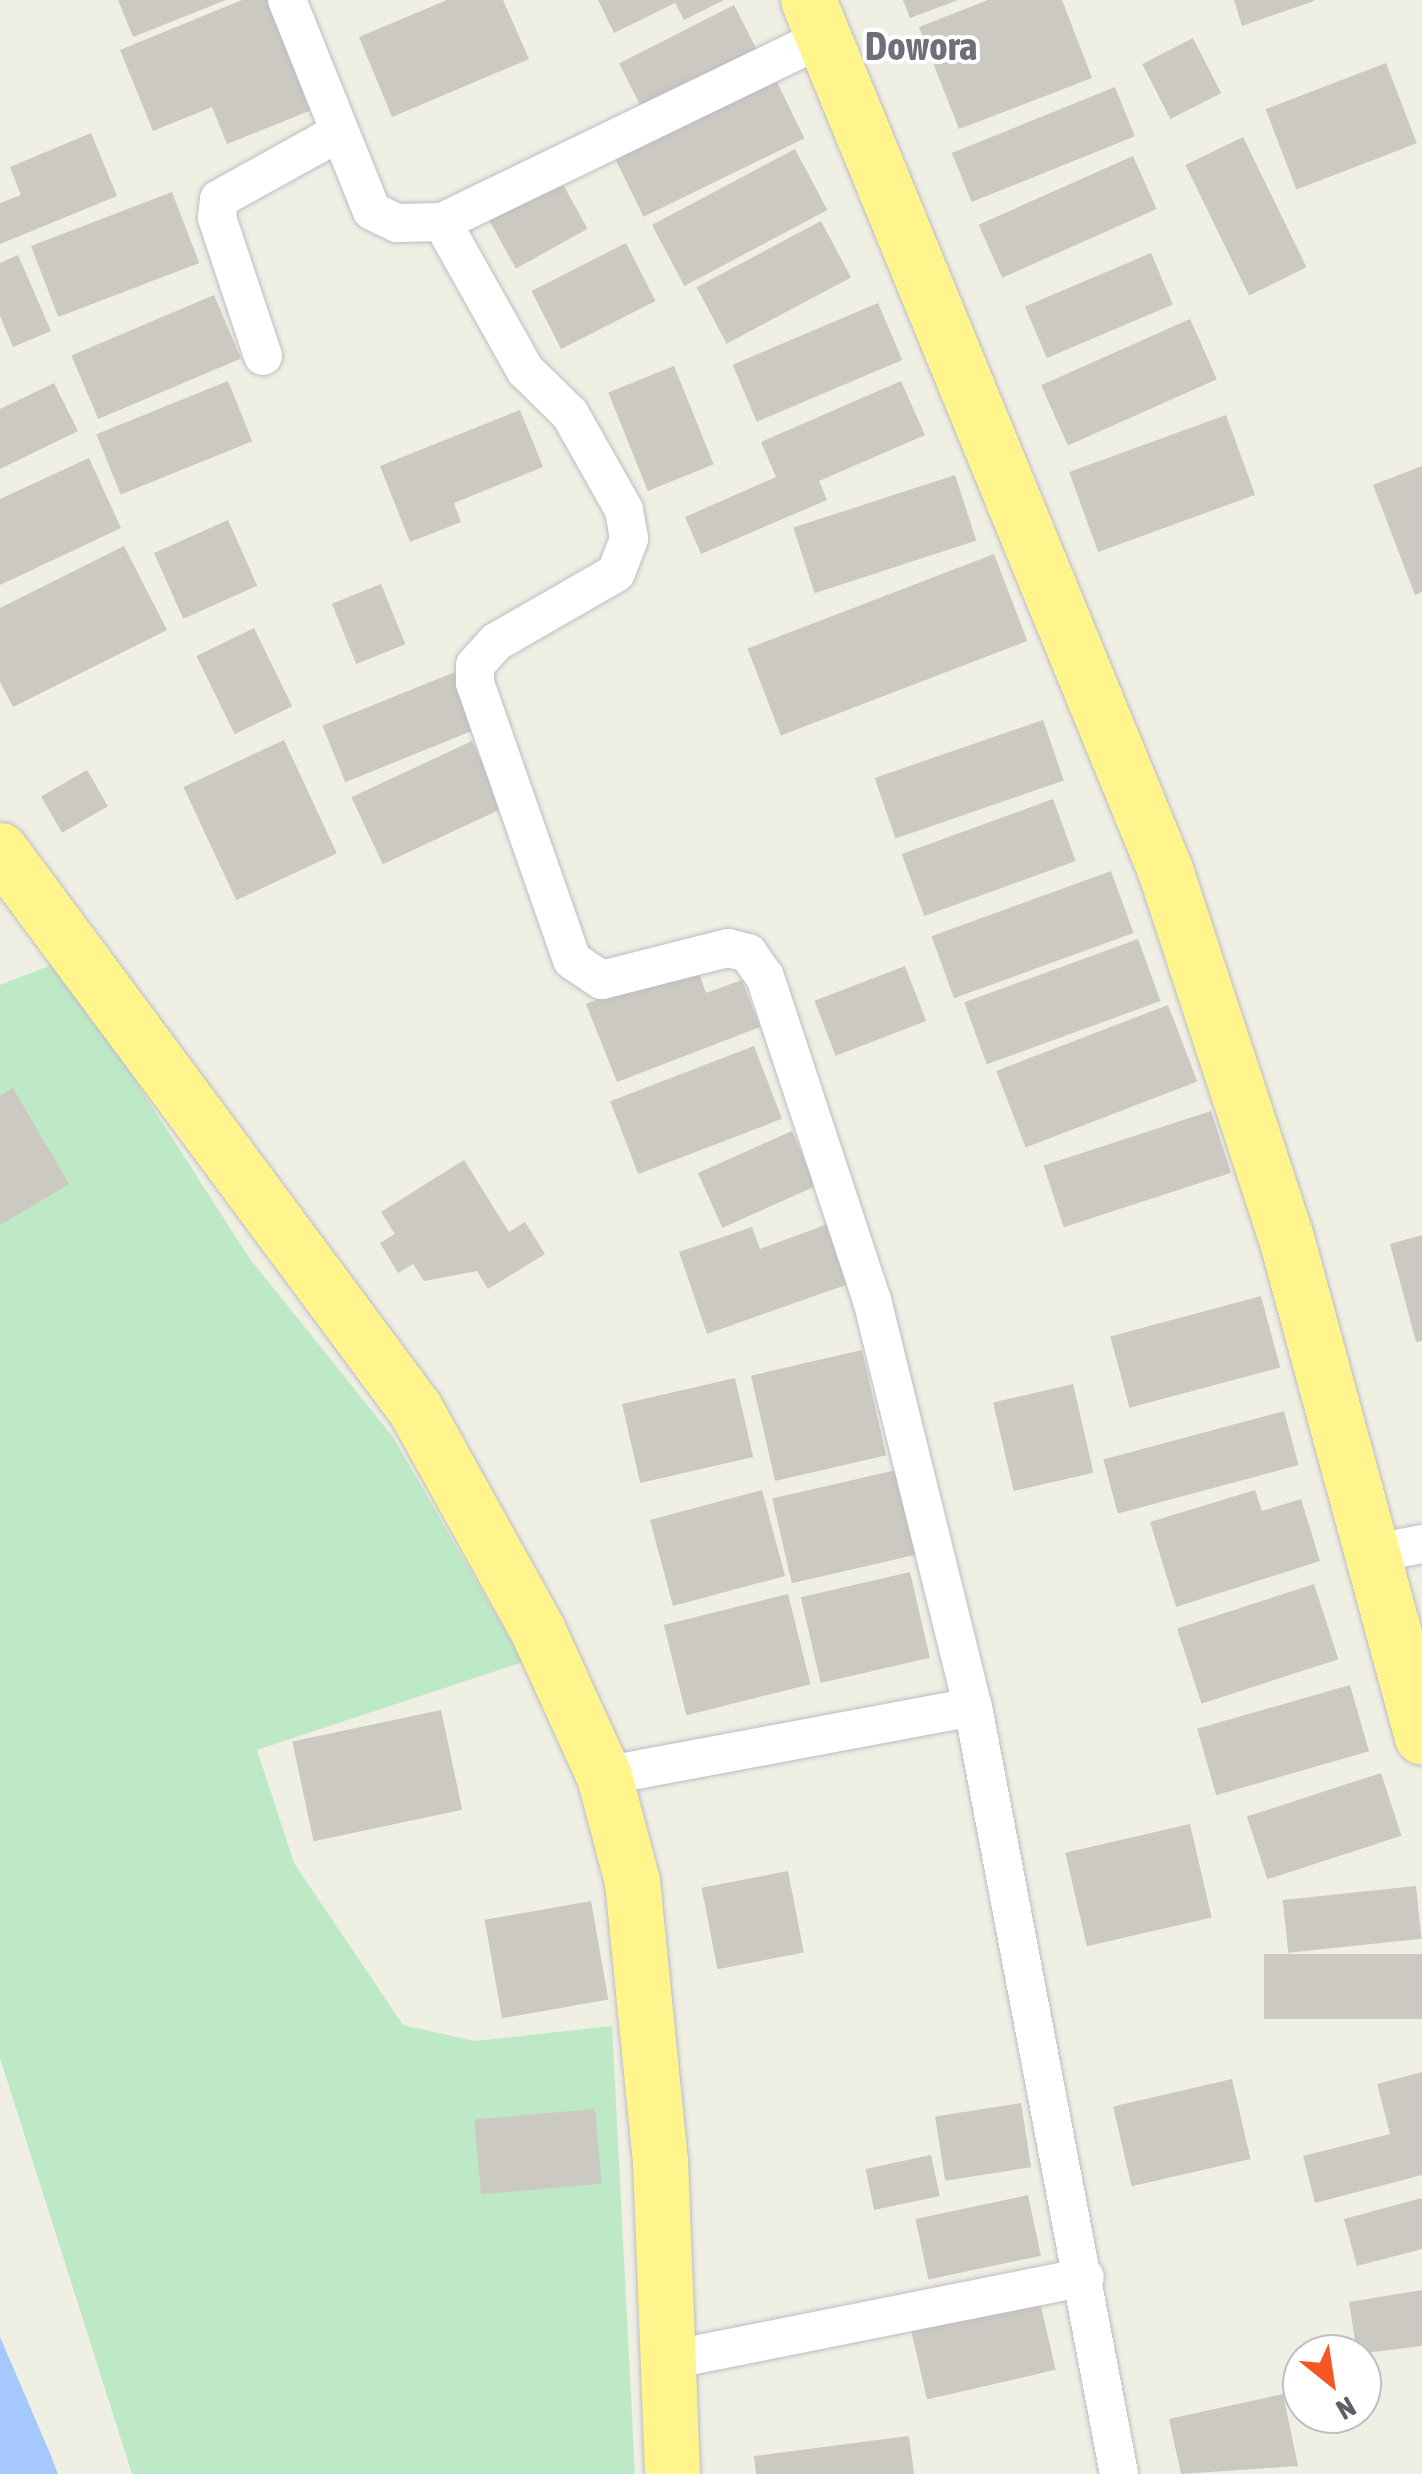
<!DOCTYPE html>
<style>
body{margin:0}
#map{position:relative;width:1422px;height:2474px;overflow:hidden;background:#f0efe4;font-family:"Asap Condensed",sans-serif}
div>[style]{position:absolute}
.green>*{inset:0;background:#bee9c6}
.water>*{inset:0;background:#a5c9ff}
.building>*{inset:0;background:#cbc9c1;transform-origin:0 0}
.roads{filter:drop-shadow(0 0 2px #bcbdc4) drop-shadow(0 0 2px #bcbdc4)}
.street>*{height:38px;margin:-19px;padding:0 19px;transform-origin:19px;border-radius:19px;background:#fff}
.highway>*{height:55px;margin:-27.5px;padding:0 27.5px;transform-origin:27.5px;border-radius:27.5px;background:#fff58c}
span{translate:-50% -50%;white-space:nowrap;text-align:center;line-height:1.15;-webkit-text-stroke:8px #fff;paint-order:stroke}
.quarter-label{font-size:40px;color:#6d7078;font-weight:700}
.north{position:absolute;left:1282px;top:2334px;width:100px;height:100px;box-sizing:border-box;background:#fff;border:2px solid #bebfc2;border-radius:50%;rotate:150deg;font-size:28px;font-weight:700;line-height:40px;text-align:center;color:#5c5f66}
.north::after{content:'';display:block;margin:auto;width:35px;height:45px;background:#f75622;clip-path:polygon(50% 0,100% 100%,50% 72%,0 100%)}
</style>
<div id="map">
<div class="green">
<i style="clip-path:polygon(59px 962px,250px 1259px,393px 1437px,523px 1662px,257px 1750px,294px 1863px,403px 2025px,475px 2041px,612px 2026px,635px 2474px,132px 2474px,0 2058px,0 985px)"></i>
</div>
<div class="water">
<i style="clip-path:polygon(0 2337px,49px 2451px,58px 2474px,0 2474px)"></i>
</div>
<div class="building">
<i style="clip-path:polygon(118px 0,226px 0,133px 37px)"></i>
<i style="clip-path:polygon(242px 0,282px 0,324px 105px,227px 144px,212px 107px,153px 131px,120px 50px)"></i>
<i style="clip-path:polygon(447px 0,503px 0,529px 59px,392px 117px,359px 37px)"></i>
<i style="clip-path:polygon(598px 0,724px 0,684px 20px,675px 3px,614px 33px)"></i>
<i style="clip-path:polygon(903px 0,958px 0,910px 18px)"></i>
<i style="clip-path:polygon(988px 0,1062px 0,1092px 78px,959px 129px,919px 27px)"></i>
<i style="clip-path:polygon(1234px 0,1314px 0,1314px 1px,1242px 26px)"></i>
<i style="left:734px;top:5px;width:54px;height:129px;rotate:63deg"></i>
<i style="left:1193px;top:38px;width:62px;height:57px;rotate:63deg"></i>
<i style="left:1386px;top:63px;width:86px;height:129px;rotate:69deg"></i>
<i style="left:775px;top:78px;width:67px;height:179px;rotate:64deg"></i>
<i style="left:1115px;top:87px;width:53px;height:176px;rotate:68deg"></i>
<i style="clip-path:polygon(91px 133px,117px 196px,0 244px,0 203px,21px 195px,10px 167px)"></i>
<i style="left:1243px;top:137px;width:145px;height:64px;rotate:64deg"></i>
<i style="left:795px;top:149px;width:69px;height:162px;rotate:62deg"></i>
<i style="left:1133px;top:156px;width:58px;height:169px;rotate:66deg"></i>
<i style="left:560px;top:179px;width:57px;height:82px;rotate:61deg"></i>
<i style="left:172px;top:192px;width:76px;height:151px;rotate:69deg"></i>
<i style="left:821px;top:221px;width:64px;height:141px;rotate:62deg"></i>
<i style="left:626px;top:243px;width:65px;height:106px;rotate:63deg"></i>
<i style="left:1151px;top:253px;width:56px;height:137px;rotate:67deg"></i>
<i style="clip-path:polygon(18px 255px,51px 331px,13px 347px,0 316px,0 263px)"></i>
<i style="left:214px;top:295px;width:69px;height:155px;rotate:67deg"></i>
<i style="left:878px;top:303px;width:62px;height:158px;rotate:67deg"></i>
<i style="left:1190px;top:319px;width:66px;height:163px;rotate:66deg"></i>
<i style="left:674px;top:366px;width:106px;height:71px;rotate:68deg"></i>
<i style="left:228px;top:381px;width:65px;height:142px;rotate:68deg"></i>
<i style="clip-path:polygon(901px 381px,925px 435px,819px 481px,827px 500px,701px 554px,685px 517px,776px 477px,761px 442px)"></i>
<i style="clip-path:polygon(54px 383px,78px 431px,0 469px,0 409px)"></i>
<i style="clip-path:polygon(520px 410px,543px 467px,454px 503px,461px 522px,410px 542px,380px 466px)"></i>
<i style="left:1226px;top:415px;width:85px;height:167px;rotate:70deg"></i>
<i style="clip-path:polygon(89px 458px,121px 528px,0 585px,0 499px)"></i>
<i style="clip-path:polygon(1422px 466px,1422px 592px,1415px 595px,1373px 485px)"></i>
<i style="left:955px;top:475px;width:69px;height:170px;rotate:72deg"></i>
<i style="left:228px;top:520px;width:72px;height:81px;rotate:66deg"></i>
<i style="clip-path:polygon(124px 546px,167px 630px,13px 707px,0 682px,0 608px)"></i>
<i style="left:994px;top:554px;width:93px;height:264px;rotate:69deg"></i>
<i style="left:381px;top:584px;width:65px;height:53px;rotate:68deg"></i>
<i style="left:254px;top:628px;width:87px;height:64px;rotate:64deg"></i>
<i style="left:455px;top:672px;width:61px;height:143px;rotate:68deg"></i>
<i style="left:1043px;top:720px;width:64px;height:178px;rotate:71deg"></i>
<i style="left:284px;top:740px;width:125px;height:111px;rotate:65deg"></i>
<i style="left:472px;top:741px;width:74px;height:133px;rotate:65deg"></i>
<i style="left:87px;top:770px;width:42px;height:53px;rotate:60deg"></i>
<i style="left:1053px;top:799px;width:66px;height:161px;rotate:70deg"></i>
<i style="left:1111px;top:871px;width:66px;height:191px;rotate:70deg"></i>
<i style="left:1138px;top:939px;width:66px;height:185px;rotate:70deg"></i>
<i style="clip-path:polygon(695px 962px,706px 993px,742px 980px,760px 1027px,617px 1082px,586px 1004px)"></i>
<i style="left:905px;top:966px;width:59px;height:97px;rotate:69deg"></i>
<i style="left:1168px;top:1005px;width:82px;height:184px;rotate:69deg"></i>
<i style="left:754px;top:1046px;width:78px;height:154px;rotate:69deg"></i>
<i style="clip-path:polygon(13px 1088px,69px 1184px,0 1225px,0 1096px)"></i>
<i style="left:1211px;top:1111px;width:65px;height:176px;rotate:72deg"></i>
<i style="left:792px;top:1131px;width:60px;height:103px;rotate:66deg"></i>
<i style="clip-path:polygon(464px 1160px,509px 1232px,525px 1222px,545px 1254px,488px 1289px,477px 1271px,424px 1281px,413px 1264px,398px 1273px,380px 1243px,395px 1234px,381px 1212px)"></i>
<i style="clip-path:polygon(836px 1221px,857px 1281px,707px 1334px,679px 1252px,752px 1227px,760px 1249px)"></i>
<i style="clip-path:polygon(1422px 1235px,1422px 1341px,1416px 1342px,1390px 1244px)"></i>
<i style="left:1261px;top:1296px;width:74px;height:156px;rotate:75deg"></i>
<i style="left:862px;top:1350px;width:108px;height:114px;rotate:77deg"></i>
<i style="left:735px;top:1378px;width:81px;height:116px;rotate:77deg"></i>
<i style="left:1073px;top:1384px;width:91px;height:82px;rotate:77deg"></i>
<i style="left:1284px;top:1411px;width:56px;height:187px;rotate:75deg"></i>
<i style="left:896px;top:1470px;width:87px;height:127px;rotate:77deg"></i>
<i style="left:762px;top:1490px;width:89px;height:116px;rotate:75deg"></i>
<i style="clip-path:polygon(1255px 1490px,1262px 1511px,1301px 1499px,1320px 1561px,1176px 1607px,1150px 1522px)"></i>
<i style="left:910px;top:1572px;width:88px;height:112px;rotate:77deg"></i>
<i style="left:1314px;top:1584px;width:79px;height:144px;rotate:72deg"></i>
<i style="left:788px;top:1594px;width:93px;height:128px;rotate:76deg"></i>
<i style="left:1350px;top:1685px;width:69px;height:159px;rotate:74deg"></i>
<i style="left:441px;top:1710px;width:102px;height:152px;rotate:78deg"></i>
<i style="left:1381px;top:1773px;width:66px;height:141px;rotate:72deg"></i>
<i style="left:1190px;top:1824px;width:96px;height:128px;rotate:77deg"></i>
<i style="left:788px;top:1871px;width:83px;height:88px;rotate:79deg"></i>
<i style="left:1416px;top:1886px;width:53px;height:134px;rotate:84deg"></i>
<i style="left:591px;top:1901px;width:100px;height:108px;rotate:80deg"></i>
<i style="left:1422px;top:1954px;width:65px;height:158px;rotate:90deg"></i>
<i style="clip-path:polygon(1422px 2072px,1422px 2175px,1315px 2203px,1303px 2156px,1390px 2134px,1377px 2084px)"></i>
<i style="left:1232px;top:2079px;width:82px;height:122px;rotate:77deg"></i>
<i style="left:1021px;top:2103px;width:65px;height:87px;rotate:81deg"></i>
<i style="left:595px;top:2109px;width:75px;height:121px;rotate:85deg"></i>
<i style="left:931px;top:2155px;width:42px;height:67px;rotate:78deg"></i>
<i style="left:1028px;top:2195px;width:62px;height:115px;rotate:78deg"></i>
<i style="clip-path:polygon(1422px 2198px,1422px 2249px,1357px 2266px,1344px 2219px)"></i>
<i style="left:1037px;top:2289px;width:83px;height:132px;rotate:77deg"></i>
<i style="clip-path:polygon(1422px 2290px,1422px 2346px,1357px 2354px,1349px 2302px)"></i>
<i style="clip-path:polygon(1283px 2394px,1298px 2466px,1181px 2474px,1169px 2419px)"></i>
<i style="clip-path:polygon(909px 2436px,914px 2474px,756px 2474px,754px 2456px)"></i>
</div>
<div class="roads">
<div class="street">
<i style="left:287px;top:0;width:227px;rotate:68.1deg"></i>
<i style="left:372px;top:211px;width:28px;rotate:26deg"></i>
<i style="left:397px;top:223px;width:45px;rotate:-1.3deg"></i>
<i style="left:442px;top:222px;width:170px;rotate:60.7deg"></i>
<i style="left:525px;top:370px;width:63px;rotate:44.4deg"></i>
<i style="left:570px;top:414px;width:110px;rotate:60.6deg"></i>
<i style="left:624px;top:510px;width:29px;rotate:80deg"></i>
<i style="left:629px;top:539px;width:36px;rotate:111deg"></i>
<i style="left:616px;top:573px;width:138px;rotate:150.1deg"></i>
<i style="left:496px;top:642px;width:31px;rotate:132deg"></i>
<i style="left:475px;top:665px;width:18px;rotate:90deg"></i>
<i style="left:475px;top:683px;width:293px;rotate:70.7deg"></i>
<i style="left:572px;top:960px;width:36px;rotate:34deg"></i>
<i style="left:602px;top:980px;width:130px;rotate:-14.3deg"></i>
<i style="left:728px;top:948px;width:21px;rotate:14deg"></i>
<i style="left:748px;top:953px;width:29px;rotate:55deg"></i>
<i style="left:765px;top:977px;width:340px;rotate:71.7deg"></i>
<i style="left:872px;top:1300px;width:419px;rotate:76.1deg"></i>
<i style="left:973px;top:1707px;width:781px;rotate:79.22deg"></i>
<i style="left:442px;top:222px;width:423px;rotate:-25.8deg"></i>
<i style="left:263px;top:356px;width:145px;rotate:-108.4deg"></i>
<i style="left:217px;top:218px;width:19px;rotate:-84deg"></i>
<i style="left:219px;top:199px;width:136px;rotate:-29deg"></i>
<i style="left:1370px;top:1554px;width:53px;rotate:-10.9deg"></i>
<i style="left:604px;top:1776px;width:375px;rotate:-10.6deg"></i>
<i style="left:670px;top:2360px;width:423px;rotate:-11.3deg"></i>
</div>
<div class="highway">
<i style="left:808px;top:0;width:940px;rotate:67.69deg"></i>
<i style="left:1165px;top:870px;width:383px;rotate:71.8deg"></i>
<i style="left:1285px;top:1234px;width:521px;rotate:74.76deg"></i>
<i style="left:0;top:850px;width:696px;rotate:53.41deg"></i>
<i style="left:415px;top:1409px;width:252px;rotate:61deg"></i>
<i style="left:537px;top:1629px;width:162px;rotate:65.5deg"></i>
<i style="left:604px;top:1776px;width:109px;rotate:75.1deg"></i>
<i style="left:632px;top:1881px;width:280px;rotate:84.3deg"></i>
<i style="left:660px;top:2160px;width:314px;rotate:87.8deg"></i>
</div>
</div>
<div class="quarter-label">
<span style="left:921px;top:46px">Dowora</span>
</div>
<div class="north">N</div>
</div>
